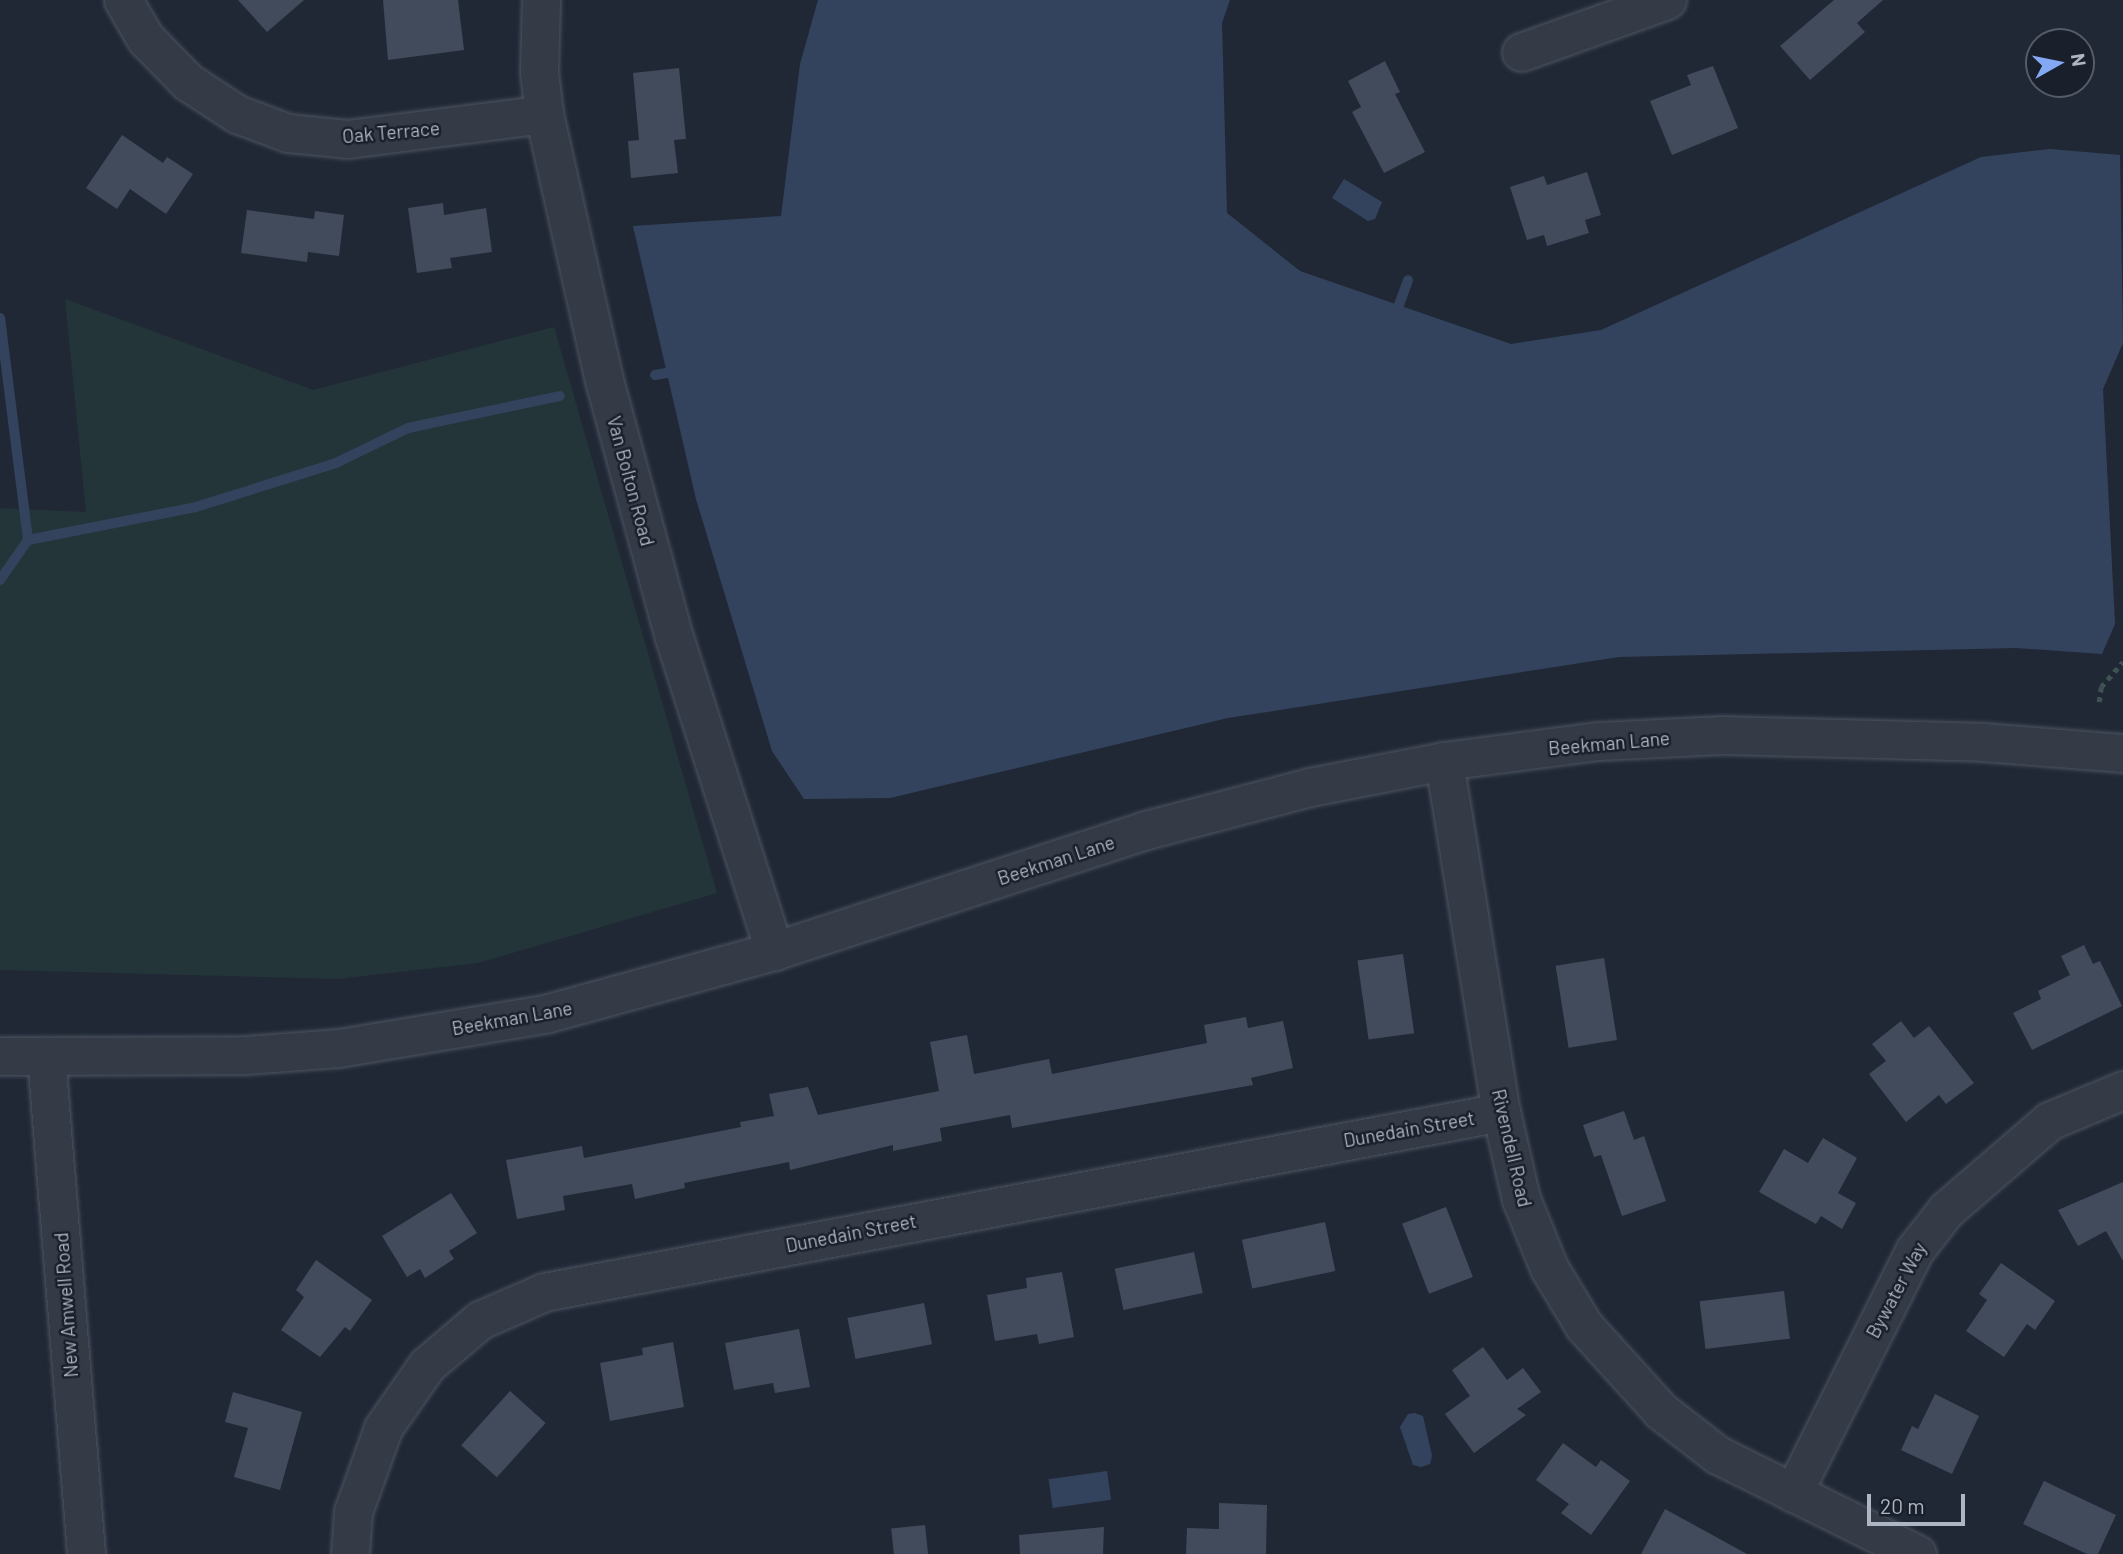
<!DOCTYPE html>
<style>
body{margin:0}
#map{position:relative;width:2123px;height:1554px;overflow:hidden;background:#202836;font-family:Barlow,sans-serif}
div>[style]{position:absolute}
.green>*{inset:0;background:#233538}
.water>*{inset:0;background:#34435d;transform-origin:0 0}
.stream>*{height:10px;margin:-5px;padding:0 5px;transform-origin:5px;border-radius:5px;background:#34435d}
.building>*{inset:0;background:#414b5b;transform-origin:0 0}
.path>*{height:4.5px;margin-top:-2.25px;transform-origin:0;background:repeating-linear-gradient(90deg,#405154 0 5px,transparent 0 10px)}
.roads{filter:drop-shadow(0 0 2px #4e5561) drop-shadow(0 0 2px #4e5561)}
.minor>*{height:37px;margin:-18.5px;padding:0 18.5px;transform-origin:18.5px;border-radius:18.5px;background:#343a46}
span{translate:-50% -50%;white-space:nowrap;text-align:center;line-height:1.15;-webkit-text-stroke:5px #19202b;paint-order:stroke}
.street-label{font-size:19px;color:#aeb5c3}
.north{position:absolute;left:2025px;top:28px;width:70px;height:70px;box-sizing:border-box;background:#19202b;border:2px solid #555c68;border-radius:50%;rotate:81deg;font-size:19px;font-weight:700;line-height:28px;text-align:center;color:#aeb5c3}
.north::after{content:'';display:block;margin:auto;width:24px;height:32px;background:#83a8f4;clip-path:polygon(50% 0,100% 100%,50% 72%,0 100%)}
.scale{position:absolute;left:1867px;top:1494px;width:98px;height:32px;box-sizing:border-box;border:4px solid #aeb5c3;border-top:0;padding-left:9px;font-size:21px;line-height:24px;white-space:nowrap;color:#aeb5c3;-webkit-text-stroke:5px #19202b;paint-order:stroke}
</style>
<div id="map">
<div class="green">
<i style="clip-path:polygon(65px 299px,313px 390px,554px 327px,717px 893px,478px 963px,337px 979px,0 970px,0 508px,86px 512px)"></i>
</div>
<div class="water">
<i style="clip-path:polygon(818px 0,1230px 0,1222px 23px,1227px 213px,1300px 271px,1511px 344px,1601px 330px,1981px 157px,2050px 149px,2120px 155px,2123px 343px,2103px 389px,2115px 624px,2102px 654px,2016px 648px,1619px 657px,1228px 718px,890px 798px,804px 799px,772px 751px,696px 499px,633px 226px,781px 216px,800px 64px)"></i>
<i style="clip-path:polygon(1344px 179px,1382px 202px,1375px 219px,1368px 221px,1332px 198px)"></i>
<i style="clip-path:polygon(1415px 1413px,1423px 1416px,1432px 1456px,1430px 1464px,1421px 1467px,1413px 1465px,1400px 1427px,1408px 1414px)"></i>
<i style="left:1107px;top:1471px;width:29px;height:59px;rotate:82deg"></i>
</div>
<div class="stream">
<i style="left:1395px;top:316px;width:38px;rotate:-70deg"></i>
<i style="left:0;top:318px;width:224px;rotate:82.8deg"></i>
<i style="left:28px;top:540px;width:49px;rotate:125deg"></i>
<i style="left:655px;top:375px;width:23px;rotate:-10deg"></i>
<i style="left:28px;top:540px;width:171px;rotate:-11.1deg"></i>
<i style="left:196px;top:507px;width:147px;rotate:-17.4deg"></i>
<i style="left:336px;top:463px;width:80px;rotate:-25.9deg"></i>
<i style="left:408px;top:428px;width:155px;rotate:-11.9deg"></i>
</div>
<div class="building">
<i style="clip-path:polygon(238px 0,304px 0,267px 32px)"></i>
<i style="clip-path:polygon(383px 0,458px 0,464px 50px,388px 60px)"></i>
<i style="clip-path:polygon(1834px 0,1883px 0,1857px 23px,1865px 32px,1810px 80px,1780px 46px)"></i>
<i style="clip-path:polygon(1385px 61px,1400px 92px,1395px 94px,1425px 152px,1384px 173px,1352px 112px,1361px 107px,1348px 81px)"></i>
<i style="clip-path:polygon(1713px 66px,1738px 128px,1672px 155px,1650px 101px,1691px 85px,1687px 75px)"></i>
<i style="clip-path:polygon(679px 68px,686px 139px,674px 140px,678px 173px,631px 178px,628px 141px,639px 140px,633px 73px)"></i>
<i style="clip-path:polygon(122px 135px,163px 163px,167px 157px,193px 174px,166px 214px,130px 189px,117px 209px,86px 188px)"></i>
<i style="clip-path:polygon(1587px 172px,1601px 215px,1585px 220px,1589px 233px,1547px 246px,1544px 235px,1527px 240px,1510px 187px,1544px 176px,1547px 185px)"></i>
<i style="clip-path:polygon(443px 203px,444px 215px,486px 208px,492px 252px,450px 258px,452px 268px,417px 273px,408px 208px)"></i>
<i style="clip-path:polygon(247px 210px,314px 219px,315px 211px,344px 215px,339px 256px,308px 252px,307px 262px,241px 253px)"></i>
<i style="clip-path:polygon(2084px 945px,2093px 964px,2100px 961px,2122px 1006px,2032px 1050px,2013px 1013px,2041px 999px,2038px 991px,2070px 975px,2061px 956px)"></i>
<i style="left:1403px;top:954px;width:80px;height:46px;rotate:82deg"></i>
<i style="left:1604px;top:958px;width:83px;height:49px;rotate:81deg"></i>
<i style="clip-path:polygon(1246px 1017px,1248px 1028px,1283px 1021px,1293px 1068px,1251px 1078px,1253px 1085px,1012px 1128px,1010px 1115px,940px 1128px,942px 1141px,893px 1151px,893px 1145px,790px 1170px,789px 1162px,684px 1183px,685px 1188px,635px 1199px,632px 1184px,563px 1196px,565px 1210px,517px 1219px,506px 1160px,582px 1146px,584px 1158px,741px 1127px,740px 1122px,774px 1116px,769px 1094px,808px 1087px,818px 1115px,939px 1091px,930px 1042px,967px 1035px,974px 1074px,1049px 1059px,1052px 1074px,1207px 1043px,1204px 1025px)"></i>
<i style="clip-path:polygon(1901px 1021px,1914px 1038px,1929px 1026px,1974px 1083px,1946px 1104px,1939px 1095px,1906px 1122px,1869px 1074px,1886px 1061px,1872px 1044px)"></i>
<i style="clip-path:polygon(1624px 1111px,1634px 1140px,1644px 1136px,1666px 1201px,1622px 1216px,1601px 1155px,1594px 1157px,1583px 1125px)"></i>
<i style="clip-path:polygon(1823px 1138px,1857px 1158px,1838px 1193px,1856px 1203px,1842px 1229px,1821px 1216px,1816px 1224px,1759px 1192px,1784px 1149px,1808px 1163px)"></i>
<i style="clip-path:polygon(2123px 1182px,2123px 1261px,2106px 1231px,2078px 1246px,2058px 1210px)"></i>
<i style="clip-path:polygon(451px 1193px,477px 1233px,449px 1251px,454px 1259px,425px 1278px,420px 1269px,407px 1277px,382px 1236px)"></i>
<i style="left:1446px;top:1207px;width:75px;height:47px;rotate:69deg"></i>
<i style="left:1325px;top:1222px;width:50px;height:85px;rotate:78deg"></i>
<i style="left:1194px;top:1252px;width:42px;height:81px;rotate:78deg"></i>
<i style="clip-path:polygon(316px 1260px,372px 1300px,350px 1331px,345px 1327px,320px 1357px,281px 1330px,304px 1297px,296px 1290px)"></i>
<i style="clip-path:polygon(2001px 1263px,2055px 1301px,2035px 1330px,2027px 1324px,2004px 1357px,1966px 1331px,1987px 1300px,1979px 1294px)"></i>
<i style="clip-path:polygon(1062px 1272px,1074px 1337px,1039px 1344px,1037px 1334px,995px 1341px,987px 1295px,1027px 1288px,1026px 1278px)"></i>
<i style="left:1784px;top:1291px;width:48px;height:85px;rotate:83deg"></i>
<i style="left:924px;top:1303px;width:42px;height:78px;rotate:79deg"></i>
<i style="clip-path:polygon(799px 1329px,810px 1387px,775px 1393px,773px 1383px,734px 1390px,725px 1343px)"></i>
<i style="clip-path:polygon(673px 1342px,684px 1407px,610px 1421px,600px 1363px,643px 1355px,642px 1348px)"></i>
<i style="clip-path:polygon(1483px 1347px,1507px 1380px,1523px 1368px,1541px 1392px,1517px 1409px,1526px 1415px,1474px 1453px,1445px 1414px,1470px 1396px,1452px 1370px)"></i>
<i style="left:510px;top:1391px;width:48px;height:73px;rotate:42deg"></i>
<i style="clip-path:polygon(233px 1392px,302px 1412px,280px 1490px,234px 1477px,248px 1428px,225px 1422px)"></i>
<i style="clip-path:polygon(1935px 1394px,1979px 1416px,1952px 1474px,1901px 1450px,1912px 1426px,1918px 1429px)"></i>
<i style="clip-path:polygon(1563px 1443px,1596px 1467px,1601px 1460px,1630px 1481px,1591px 1535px,1561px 1513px,1569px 1504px,1536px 1480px)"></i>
<i style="clip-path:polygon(2044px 1481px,2116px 1515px,2098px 1554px,2087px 1554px,2023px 1524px)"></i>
<i style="clip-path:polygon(1219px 1503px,1267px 1505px,1266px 1554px,1186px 1554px,1187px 1528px,1219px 1529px)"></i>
<i style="clip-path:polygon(1665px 1509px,1747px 1554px,1641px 1554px)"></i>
<i style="left:925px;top:1525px;width:29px;height:34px;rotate:84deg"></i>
<i style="clip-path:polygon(1104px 1527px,1103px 1554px,1020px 1554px,1019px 1535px)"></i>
</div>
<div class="path">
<i style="left:2099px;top:702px;width:15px;rotate:-82deg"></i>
<i style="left:2101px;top:687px;width:33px;rotate:-49deg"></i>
</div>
<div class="roads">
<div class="minor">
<i style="left:123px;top:0;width:44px;rotate:59.9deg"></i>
<i style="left:145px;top:38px;width:62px;rotate:45.7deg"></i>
<i style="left:188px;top:82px;width:59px;rotate:33.1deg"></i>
<i style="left:237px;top:114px;width:54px;rotate:20.4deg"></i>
<i style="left:288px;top:133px;width:59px;rotate:5.8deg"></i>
<i style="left:347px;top:139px;width:199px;rotate:-7.2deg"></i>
<i style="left:541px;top:0;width:72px;rotate:91.6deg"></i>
<i style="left:539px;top:72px;width:42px;rotate:83.2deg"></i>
<i style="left:544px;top:114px;width:273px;rotate:77.3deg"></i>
<i style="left:604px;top:380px;width:266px;rotate:74.8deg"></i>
<i style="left:674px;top:637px;width:330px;rotate:72.3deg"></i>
<i style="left:1521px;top:52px;width:155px;rotate:-19.6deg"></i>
<i style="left:1444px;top:761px;width:356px;rotate:80.8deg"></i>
<i style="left:1501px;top:1112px;width:89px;rotate:77.1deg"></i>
<i style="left:1521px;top:1199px;width:74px;rotate:67.9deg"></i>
<i style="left:1549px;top:1268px;width:68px;rotate:58.9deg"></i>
<i style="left:1584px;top:1326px;width:115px;rotate:47.8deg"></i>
<i style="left:1661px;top:1411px;width:72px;rotate:37.7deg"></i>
<i style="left:1718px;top:1455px;width:222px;rotate:26.4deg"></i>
<i style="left:0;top:1056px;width:246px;rotate:-0.2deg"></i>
<i style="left:246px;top:1055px;width:93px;rotate:-4.3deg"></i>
<i style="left:339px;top:1048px;width:209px;rotate:-9.4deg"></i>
<i style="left:545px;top:1014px;width:238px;rotate:-15.4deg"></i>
<i style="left:774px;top:951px;width:391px;rotate:-18deg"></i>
<i style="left:1146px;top:830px;width:170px;rotate:-14.7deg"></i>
<i style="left:1310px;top:787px;width:136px;rotate:-11deg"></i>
<i style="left:1444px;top:761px;width:156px;rotate:-7.4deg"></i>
<i style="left:1599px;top:741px;width:123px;rotate:-2.8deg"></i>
<i style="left:1722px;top:735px;width:261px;rotate:1.5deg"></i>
<i style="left:1983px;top:742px;width:140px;rotate:4.5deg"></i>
<i style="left:46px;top:1056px;width:500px;rotate:85.4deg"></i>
<i style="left:1793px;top:1493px;width:271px;rotate:-63.4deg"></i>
<i style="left:1914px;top:1251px;width:52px;rotate:-52deg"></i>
<i style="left:1946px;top:1210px;width:136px;rotate:-40.8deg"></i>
<i style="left:2049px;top:1121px;width:80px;rotate:-22.7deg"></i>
<i style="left:350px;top:1554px;width:42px;rotate:-85.9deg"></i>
<i style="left:353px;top:1512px;width:89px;rotate:-70.3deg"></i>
<i style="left:383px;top:1428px;width:77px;rotate:-55.1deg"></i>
<i style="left:427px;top:1365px;width:70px;rotate:-40.3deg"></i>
<i style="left:480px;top:1320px;width:70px;rotate:-23.6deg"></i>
<i style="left:544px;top:1292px;width:974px;rotate:-10.65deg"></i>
</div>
</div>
<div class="street-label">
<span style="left:391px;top:132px;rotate:-5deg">Oak Terrace</span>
<span style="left:631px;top:481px;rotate:75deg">Van Bolton Road</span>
<span style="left:1609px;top:743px;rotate:-5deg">Beekman Lane</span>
<span style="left:1056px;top:860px;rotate:-18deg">Beekman Lane</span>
<span style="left:512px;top:1018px;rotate:-10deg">Beekman Lane</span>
<span style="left:1409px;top:1129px;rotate:-10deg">Dunedain Street</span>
<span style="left:1512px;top:1148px;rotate:77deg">Rivendell Road</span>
<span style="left:851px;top:1233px;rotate:-11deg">Dunedain Street</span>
<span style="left:1896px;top:1290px;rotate:-62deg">Bywater Way</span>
<span style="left:66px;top:1305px;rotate:-94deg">New Amwell Road</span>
</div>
<div class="north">N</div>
<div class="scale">20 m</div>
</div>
